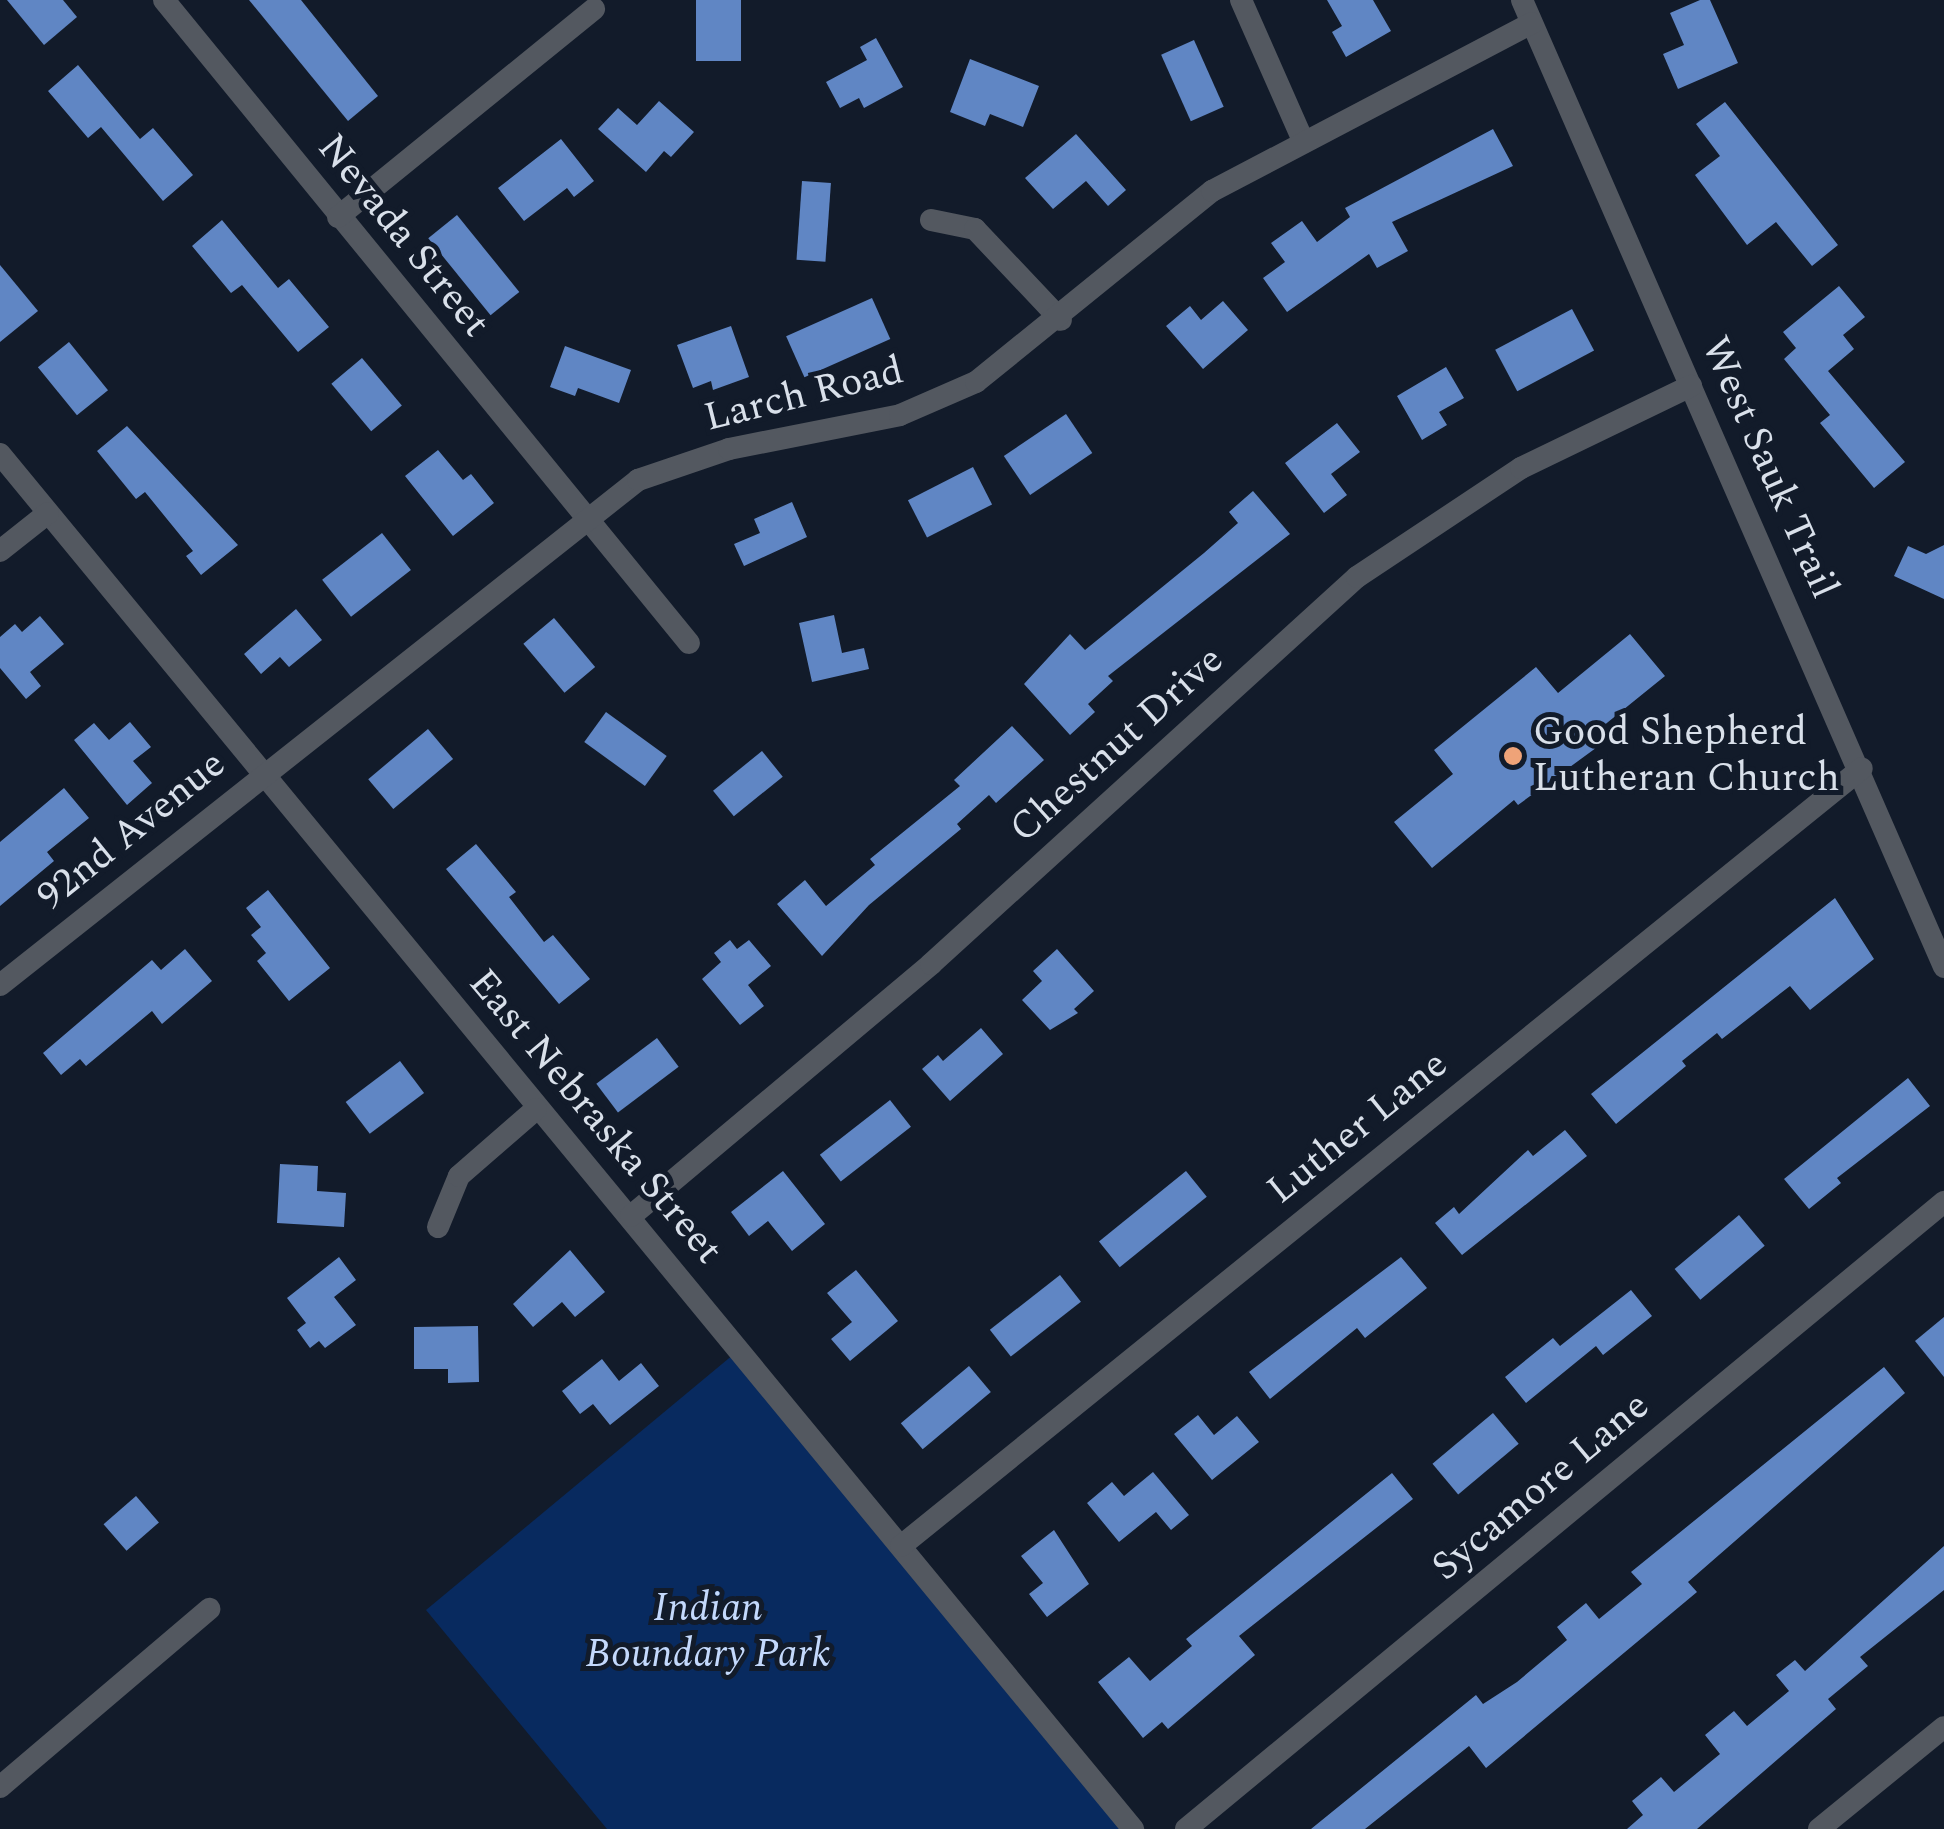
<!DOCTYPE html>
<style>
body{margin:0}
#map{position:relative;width:1944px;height:1829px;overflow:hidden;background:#121b2a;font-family:Spectral,serif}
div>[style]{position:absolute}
.green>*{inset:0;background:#082a5f}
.building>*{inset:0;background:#6086c4;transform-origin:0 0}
.street>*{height:22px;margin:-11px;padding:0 11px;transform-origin:11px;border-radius:11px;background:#535860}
.dots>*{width:28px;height:28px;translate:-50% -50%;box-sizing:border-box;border:5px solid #121b2a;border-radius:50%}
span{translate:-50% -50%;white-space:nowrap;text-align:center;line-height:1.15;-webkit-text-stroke:10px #121b2a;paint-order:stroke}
.street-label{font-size:40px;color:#d9e0ea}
.poi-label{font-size:40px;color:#d9e0ea}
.left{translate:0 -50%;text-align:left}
.park-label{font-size:40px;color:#c4d9fc;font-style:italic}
</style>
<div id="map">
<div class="green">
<i style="clip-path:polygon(734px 1354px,1126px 1829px,607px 1829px,426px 1610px)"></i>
</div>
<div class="building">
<i style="clip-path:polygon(7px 0,63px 0,77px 17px,44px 45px)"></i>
<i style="clip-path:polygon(249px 0,301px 0,378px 96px,348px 121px)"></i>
<i style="left:696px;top:0;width:45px;height:61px"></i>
<i style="clip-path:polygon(1327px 0,1373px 0,1391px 31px,1346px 57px,1332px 32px,1342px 26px)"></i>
<i style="clip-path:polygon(1700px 0,1710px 0,1738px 63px,1678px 89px,1663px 54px,1684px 45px,1670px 13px)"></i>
<i style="clip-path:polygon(876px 38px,903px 87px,864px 108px,859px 98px,840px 108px,826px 82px,867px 60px,860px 47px)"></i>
<i style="left:1194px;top:40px;width:73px;height:36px;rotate:66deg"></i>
<i style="clip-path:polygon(970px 59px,1039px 86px,1023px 127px,990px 114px,985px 126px,950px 112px)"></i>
<i style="clip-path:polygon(78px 65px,140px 139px,153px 128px,193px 175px,163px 201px,101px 127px,88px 138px,48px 91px)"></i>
<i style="clip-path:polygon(659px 101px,694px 132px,671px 157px,664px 151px,646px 172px,598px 129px,618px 108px,637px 125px)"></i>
<i style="clip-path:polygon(1725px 102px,1838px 245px,1812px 266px,1776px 222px,1747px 245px,1695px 175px,1720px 156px,1696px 124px)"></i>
<i style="clip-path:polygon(1493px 129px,1513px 166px,1392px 222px,1408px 251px,1377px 268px,1369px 254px,1287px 312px,1263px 278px,1285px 262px,1271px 243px,1302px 221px,1317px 242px,1350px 217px,1345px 208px)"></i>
<i style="clip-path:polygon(1076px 134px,1126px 190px,1108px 206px,1086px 181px,1053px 209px,1025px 178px)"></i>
<i style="clip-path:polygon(561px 139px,594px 181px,574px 197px,567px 188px,524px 221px,498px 188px)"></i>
<i style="left:802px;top:181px;width:29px;height:79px;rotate:4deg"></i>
<i style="left:457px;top:215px;width:99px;height:37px;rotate:51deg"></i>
<i style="clip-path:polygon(222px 220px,278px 288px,289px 279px,329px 327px,298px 352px,242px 285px,231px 293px,192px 246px)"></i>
<i style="clip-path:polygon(0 265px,38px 311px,0 342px)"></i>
<i style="clip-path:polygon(1839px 286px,1865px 317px,1843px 335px,1854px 349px,1828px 371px,1905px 462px,1874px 488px,1820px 423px,1830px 415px,1784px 359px,1796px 348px,1783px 332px)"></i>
<i style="left:872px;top:298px;width:45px;height:94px;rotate:66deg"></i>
<i style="clip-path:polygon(1223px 301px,1248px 330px,1203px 369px,1166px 326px,1190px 306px,1201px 320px)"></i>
<i style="left:1572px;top:309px;width:47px;height:87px;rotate:62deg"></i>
<i style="clip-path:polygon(731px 326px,749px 377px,713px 390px,711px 381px,693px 388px,677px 345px)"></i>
<i style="left:69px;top:342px;width:62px;height:40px;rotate:51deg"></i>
<i style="clip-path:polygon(565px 346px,631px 370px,619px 403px,578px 388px,575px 396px,550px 387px)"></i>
<i style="left:362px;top:358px;width:62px;height:40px;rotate:50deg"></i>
<i style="clip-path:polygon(1446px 367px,1464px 398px,1439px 412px,1447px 425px,1422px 440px,1397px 396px)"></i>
<i style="left:1066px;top:414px;width:47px;height:75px;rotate:56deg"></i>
<i style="clip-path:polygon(1337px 423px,1360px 452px,1331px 474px,1347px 495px,1324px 513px,1285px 463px)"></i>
<i style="clip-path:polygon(127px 426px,238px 545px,201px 575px,186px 556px,193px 551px,145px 492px,136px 499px,97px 451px)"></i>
<i style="clip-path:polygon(438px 450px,463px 480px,471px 474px,494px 503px,453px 536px,405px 476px)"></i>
<i style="left:973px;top:467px;width:42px;height:73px;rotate:63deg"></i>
<i style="clip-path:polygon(1253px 491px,1290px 534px,1108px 676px,1113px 681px,1088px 704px,1095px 712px,1070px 735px,1024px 684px,1070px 634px,1085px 650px,1204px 553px,1238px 523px,1229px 512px)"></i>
<i style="clip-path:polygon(792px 502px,807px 537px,744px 566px,734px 544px,760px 533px,754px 519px)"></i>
<i style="left:382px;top:533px;width:47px;height:76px;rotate:52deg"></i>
<i style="clip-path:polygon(1944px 545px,1944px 599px,1894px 576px,1908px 546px,1926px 554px)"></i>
<i style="clip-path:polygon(296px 609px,322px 640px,289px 667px,280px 657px,261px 674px,244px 654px)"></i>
<i style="clip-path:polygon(834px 615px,842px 653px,864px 648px,869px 669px,812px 682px,799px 623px)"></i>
<i style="clip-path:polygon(40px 616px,64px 644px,30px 672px,41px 686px,26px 699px,0 668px,0 637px,15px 624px,22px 632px)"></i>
<i style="left:554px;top:618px;width:64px;height:40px;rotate:50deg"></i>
<i style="clip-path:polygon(1630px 634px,1665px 676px,1592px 735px,1600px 745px,1518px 805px,1514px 800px,1432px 868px,1394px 822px,1453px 774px,1434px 750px,1536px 667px,1558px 693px)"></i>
<i style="left:606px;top:712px;width:75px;height:37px;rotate:36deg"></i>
<i style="clip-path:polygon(130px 722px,151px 747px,133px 761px,152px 783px,127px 805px,74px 740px,94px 723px,109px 740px)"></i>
<i style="clip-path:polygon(1012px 726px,1044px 760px,996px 803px,989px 795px,957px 824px,961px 829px,869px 905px,822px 956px,777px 904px,805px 880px,826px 906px,875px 865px,870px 859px,960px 786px,954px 780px)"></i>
<i style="left:428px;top:729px;width:39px;height:78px;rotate:50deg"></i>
<i style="left:762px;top:751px;width:33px;height:63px;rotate:51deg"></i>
<i style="clip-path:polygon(64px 788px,89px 818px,47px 852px,54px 861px,0 906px,0 842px)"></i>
<i style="clip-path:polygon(476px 844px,516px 892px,509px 897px,544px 942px,553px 935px,590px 979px,559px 1004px,446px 869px)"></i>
<i style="clip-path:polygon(268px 890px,330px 968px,289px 1001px,257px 961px,266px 953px,251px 935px,261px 927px,246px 908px)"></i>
<i style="clip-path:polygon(1835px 898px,1874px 959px,1810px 1010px,1790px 986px,1722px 1039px,1717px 1033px,1682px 1061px,1686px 1066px,1616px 1124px,1591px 1094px)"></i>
<i style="clip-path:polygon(730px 940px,737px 949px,749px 940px,771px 966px,748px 985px,764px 1006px,740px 1025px,702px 979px,721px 962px,714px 953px)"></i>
<i style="clip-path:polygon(185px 949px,212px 981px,162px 1024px,152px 1011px,86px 1066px,80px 1059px,61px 1075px,43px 1053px,152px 960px,161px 970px)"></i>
<i style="clip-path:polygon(1057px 949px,1094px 991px,1074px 1009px,1078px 1013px,1050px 1030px,1022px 1000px,1042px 981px,1033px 971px)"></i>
<i style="clip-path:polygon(981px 1028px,1003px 1054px,950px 1101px,922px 1069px,938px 1055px,943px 1061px)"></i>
<i style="left:657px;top:1038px;width:36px;height:76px;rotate:53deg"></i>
<i style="left:400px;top:1061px;width:40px;height:68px;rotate:53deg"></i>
<i style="clip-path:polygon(1908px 1078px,1930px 1106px,1837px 1178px,1841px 1183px,1809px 1209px,1784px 1179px)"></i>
<i style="left:890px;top:1100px;width:34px;height:89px;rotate:52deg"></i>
<i style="clip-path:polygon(1565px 1130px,1587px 1156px,1462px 1255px,1435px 1223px,1454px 1207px,1459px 1214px,1528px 1150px,1533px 1156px)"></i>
<i style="clip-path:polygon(280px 1164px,318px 1166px,317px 1191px,346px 1193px,344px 1227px,277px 1223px)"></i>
<i style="clip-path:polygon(783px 1171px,825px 1224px,792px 1251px,768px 1221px,749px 1236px,731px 1212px)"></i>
<i style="left:1186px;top:1171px;width:33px;height:112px;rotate:51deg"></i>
<i style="left:1739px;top:1215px;width:40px;height:84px;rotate:50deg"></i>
<i style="clip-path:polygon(570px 1250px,605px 1292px,575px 1317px,562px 1302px,533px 1327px,513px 1304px)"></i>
<i style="clip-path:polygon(339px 1257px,356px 1280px,334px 1297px,356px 1325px,325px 1348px,319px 1341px,310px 1348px,297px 1330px,306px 1323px,287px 1298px)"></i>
<i style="clip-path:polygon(1401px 1257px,1427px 1288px,1365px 1338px,1357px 1328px,1270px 1399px,1249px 1372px)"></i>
<i style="clip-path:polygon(856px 1270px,898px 1321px,850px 1361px,831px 1339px,852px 1322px,827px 1293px)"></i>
<i style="left:1060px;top:1275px;width:34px;height:89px;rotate:52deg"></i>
<i style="clip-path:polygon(1631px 1290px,1652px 1316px,1603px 1355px,1596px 1346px,1526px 1403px,1505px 1377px,1553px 1338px,1560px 1346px)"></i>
<i style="clip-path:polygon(1944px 1317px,1944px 1377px,1915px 1341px)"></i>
<i style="clip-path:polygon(478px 1326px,479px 1382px,448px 1383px,448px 1369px,414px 1369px,414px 1327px)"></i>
<i style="clip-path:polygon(602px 1359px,619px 1381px,641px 1363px,659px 1386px,610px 1425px,593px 1404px,580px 1414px,562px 1391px)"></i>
<i style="left:969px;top:1366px;width:34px;height:89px;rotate:50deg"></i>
<i style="clip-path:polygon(1884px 1367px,1905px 1393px,1688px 1582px,1697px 1592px,1486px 1768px,1469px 1746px,1365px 1829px,1311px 1829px,1476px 1695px,1483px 1704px,1517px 1682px,1567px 1640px,1557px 1627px,1586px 1603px,1599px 1619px,1642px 1584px,1631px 1572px)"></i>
<i style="left:1493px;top:1413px;width:40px;height:79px;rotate:50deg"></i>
<i style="clip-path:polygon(1198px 1415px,1214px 1435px,1237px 1416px,1259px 1442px,1212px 1480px,1174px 1434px)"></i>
<i style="clip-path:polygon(1153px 1472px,1189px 1515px,1171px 1530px,1156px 1512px,1119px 1542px,1087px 1503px,1112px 1482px,1124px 1496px)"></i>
<i style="clip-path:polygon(1392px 1473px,1413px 1499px,1239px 1636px,1255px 1655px,1168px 1729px,1162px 1722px,1143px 1738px,1098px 1682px,1129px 1657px,1150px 1681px,1192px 1646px,1186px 1639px)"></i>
<i style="left:136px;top:1496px;width:35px;height:43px;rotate:49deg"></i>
<i style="clip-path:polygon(1054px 1530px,1089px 1584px,1047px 1617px,1029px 1594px,1043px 1583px,1021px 1556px)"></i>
<i style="clip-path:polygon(1944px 1546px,1944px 1590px,1860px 1657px,1868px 1666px,1828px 1699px,1836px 1709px,1697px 1829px,1627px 1829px,1643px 1815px,1632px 1801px,1661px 1777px,1674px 1792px,1720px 1754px,1705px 1735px,1734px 1711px,1747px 1726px,1789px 1691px,1776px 1675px,1795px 1660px,1805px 1671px)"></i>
</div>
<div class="street">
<i style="left:164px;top:0;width:830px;rotate:50.77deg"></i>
<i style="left:1241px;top:0;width:151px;rotate:66.2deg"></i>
<i style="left:1522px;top:0;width:1055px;rotate:66.42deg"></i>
<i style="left:338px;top:217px;width:330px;rotate:-39.1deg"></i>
<i style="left:931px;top:220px;width:45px;rotate:11.6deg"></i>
<i style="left:975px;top:229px;width:125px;rotate:46.6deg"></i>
<i style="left:0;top:454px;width:1782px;rotate:50.51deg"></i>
<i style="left:0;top:551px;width:61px;rotate:-38.4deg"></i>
<i style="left:0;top:985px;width:814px;rotate:-38.36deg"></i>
<i style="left:638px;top:480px;width:96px;rotate:-18.8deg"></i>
<i style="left:729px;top:449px;width:174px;rotate:-11.2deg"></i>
<i style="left:900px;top:415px;width:83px;rotate:-23.5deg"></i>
<i style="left:976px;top:382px;width:304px;rotate:-39deg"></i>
<i style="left:1212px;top:191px;width:361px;rotate:-27.7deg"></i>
<i style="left:631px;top:1216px;width:392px;rotate:-40deg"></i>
<i style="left:931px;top:964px;width:576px;rotate:-42.25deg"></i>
<i style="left:1357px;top:577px;width:197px;rotate:-33.6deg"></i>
<i style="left:1521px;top:468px;width:189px;rotate:-25.8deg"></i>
<i style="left:438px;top:1227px;width:55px;rotate:-67.6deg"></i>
<i style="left:459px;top:1176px;width:102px;rotate:-41deg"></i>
<i style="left:901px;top:1546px;width:1236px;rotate:-38.99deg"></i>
<i style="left:0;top:1787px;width:275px;rotate:-40.4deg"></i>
<i style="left:1186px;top:1829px;width:984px;rotate:-39.6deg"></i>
<i style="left:1819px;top:1829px;width:161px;rotate:-39.2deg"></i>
</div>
<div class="dots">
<i style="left:1513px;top:756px;background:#efa378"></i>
</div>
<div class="street-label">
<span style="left:403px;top:236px;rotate:51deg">Nevada Street</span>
<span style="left:804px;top:395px;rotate:-14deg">Larch Road</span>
<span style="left:1769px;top:468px;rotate:66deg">West Sauk Trail</span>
<span style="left:1117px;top:745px;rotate:-42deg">Chestnut Drive</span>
<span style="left:132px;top:831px;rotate:-39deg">92nd Avenue</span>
<span style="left:595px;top:1117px;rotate:50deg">East Nebraska Street</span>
<span style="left:1358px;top:1128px;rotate:-39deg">Luther Lane</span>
<span style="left:1541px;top:1487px;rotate:-40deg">Sycamore Lane</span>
</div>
<div class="poi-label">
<span class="left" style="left:1533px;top:756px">Good Shepherd<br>Lutheran Church</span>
</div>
<div class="park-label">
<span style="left:708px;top:1632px">Indian<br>Boundary Park</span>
</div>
</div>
